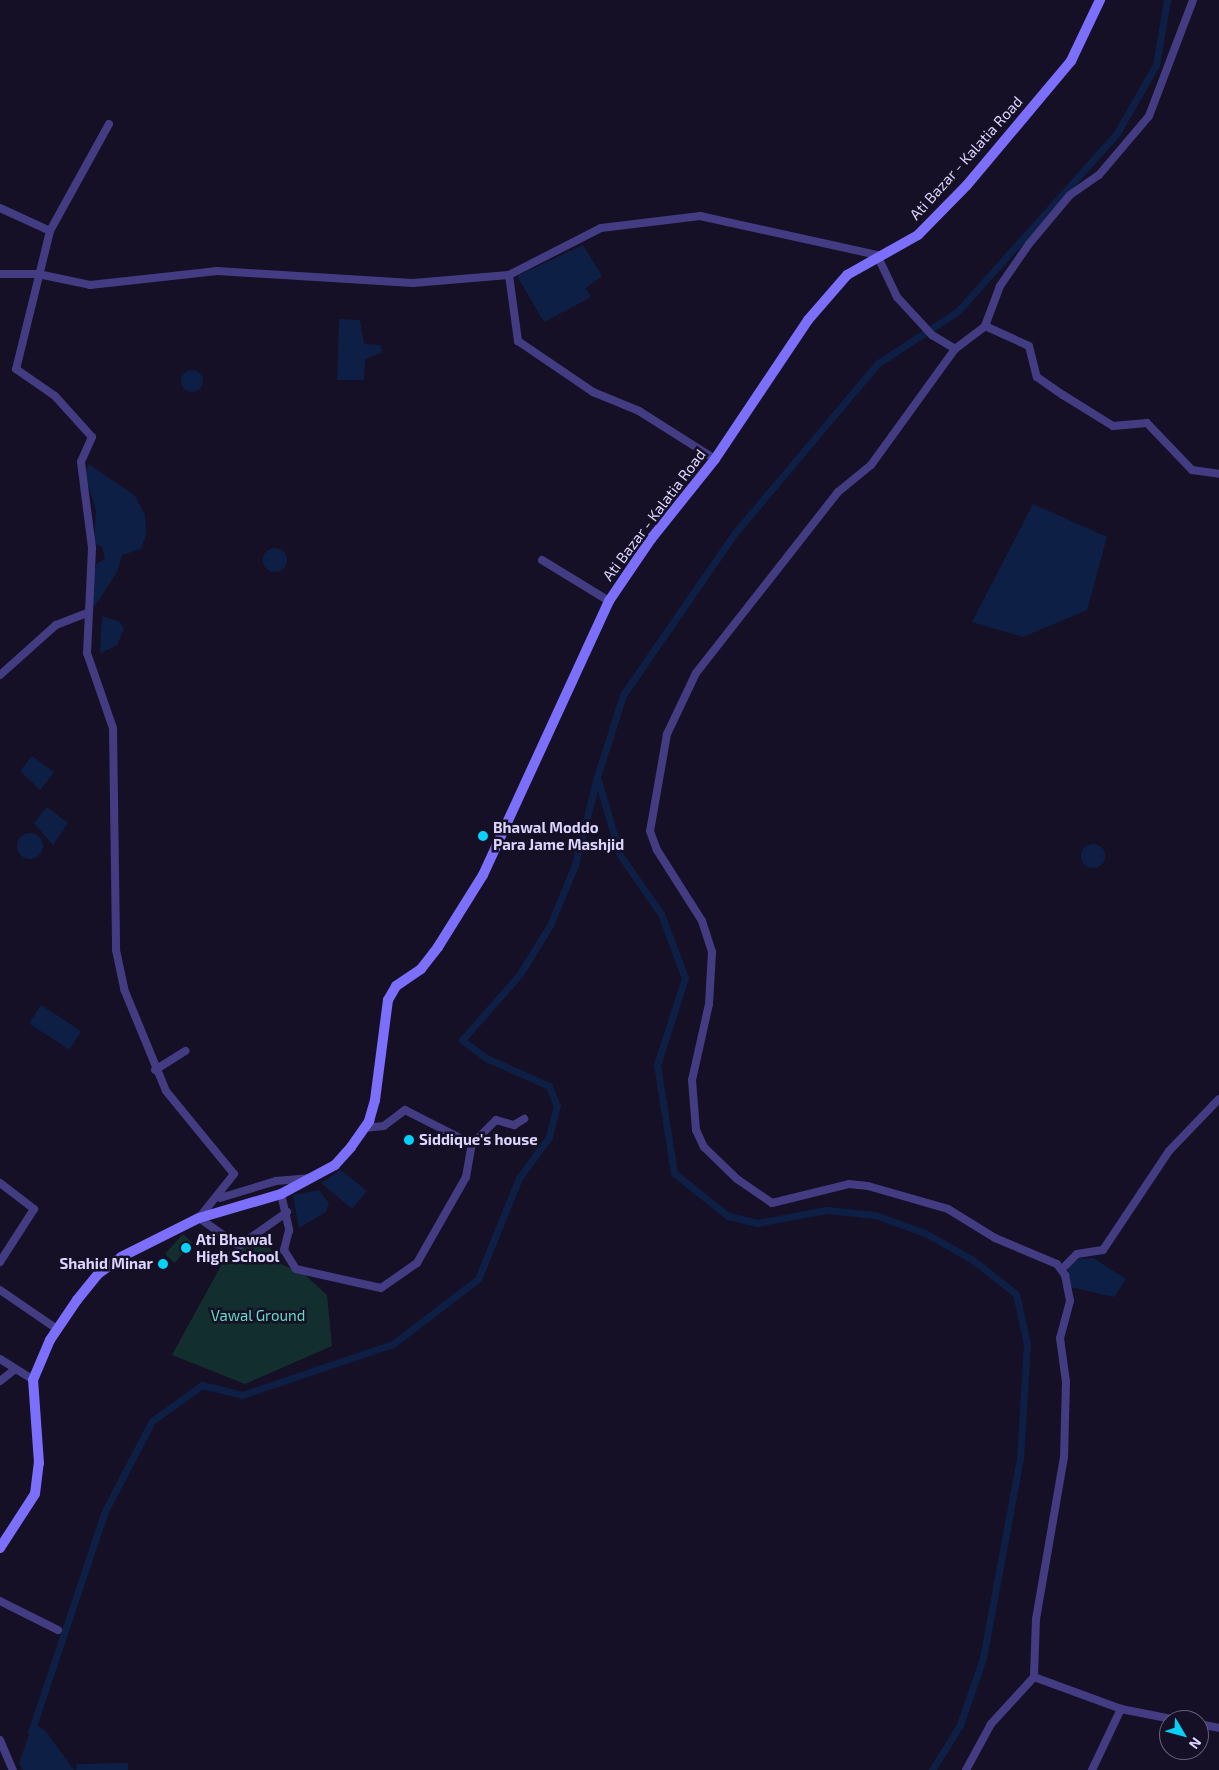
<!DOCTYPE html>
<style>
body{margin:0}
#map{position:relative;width:1219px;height:1770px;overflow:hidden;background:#151025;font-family:"Exo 2",sans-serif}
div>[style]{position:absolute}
.green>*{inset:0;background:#132e2f;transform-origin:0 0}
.water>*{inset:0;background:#0e1f46;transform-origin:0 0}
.round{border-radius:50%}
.canal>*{height:7px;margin:-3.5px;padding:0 3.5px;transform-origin:3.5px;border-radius:3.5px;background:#0e1f46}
.minor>*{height:8px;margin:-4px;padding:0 4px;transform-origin:4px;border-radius:4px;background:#433c83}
.secondary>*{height:10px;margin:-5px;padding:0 5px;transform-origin:5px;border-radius:5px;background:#7b6ffb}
.dots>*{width:14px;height:14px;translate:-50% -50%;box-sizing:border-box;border:2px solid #151025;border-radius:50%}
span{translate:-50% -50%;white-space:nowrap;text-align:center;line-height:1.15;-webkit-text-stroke:5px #151025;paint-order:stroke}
.street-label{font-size:15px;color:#dcd5fe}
.poi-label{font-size:15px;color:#dcd5fe;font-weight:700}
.left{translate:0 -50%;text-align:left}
.right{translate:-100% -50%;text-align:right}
.park-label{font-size:15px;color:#62ddc6}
.north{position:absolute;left:1159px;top:1710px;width:50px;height:50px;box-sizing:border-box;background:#151025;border:1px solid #655f7c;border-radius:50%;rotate:127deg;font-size:14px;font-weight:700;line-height:20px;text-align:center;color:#dcd5fe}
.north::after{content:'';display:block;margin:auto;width:18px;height:22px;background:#07d1f8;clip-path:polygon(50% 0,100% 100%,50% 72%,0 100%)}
</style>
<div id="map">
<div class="green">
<i style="left:183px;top:1234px;width:13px;height:27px;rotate:42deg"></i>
<i style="clip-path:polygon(265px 1241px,281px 1264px,304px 1274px,327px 1295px,332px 1346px,245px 1384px,172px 1355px,229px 1251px)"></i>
</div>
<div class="water">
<i style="clip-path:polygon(583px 245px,602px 276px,586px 288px,591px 297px,544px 322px,517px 276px)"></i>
<i style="clip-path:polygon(339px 319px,360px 320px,364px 344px,380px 345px,382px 352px,365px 360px,364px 380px,337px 380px)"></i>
<i class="round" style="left:181px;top:370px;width:22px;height:22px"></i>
<i style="clip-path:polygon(89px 464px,135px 496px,145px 515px,146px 534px,141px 549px,122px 555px,117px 572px,94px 607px,89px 604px,91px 586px,96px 564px,105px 559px,102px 547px,94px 543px,96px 511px,85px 473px)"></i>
<i style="clip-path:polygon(1033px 504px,1107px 537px,1087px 610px,1023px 637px,972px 622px)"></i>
<i class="round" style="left:263px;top:548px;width:24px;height:24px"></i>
<i style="clip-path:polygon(102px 616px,120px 622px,124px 629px,117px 645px,100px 654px)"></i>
<i style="clip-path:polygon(32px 756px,54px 772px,40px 790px,20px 771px)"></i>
<i style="clip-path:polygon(47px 807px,68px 823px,53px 845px,34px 823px)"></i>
<i class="round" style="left:17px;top:833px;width:26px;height:26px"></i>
<i class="round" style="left:1081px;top:844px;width:24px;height:24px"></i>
<i style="left:41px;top:1005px;width:48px;height:22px;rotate:33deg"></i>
<i style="clip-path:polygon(341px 1170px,367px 1191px,352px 1209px,321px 1183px)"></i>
<i style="clip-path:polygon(319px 1190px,329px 1203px,326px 1212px,299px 1228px,293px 1195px)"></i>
<i style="clip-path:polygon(1093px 1258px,1126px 1279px,1114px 1297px,1070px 1287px,1068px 1266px,1079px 1259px)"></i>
<i style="clip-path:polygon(33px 1723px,45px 1730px,74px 1770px,23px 1770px,19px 1763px)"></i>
<i style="clip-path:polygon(128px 1763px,128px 1770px,76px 1770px,77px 1764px)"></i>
</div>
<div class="canal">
<i style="left:31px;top:1732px;width:233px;rotate:-71.5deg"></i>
<i style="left:105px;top:1511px;width:102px;rotate:-62.4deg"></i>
<i style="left:152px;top:1421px;width:62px;rotate:-35.8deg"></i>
<i style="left:202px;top:1385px;width:41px;rotate:14deg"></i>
<i style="left:242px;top:1395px;width:159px;rotate:-18.7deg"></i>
<i style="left:393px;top:1344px;width:107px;rotate:-37.4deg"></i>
<i style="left:478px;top:1279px;width:109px;rotate:-67.9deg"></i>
<i style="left:519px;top:1178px;width:51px;rotate:-53.8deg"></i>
<i style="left:549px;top:1137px;width:32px;rotate:-76deg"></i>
<i style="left:557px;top:1106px;width:22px;rotate:-112deg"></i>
<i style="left:549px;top:1086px;width:69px;rotate:-156deg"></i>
<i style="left:486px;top:1058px;width:30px;rotate:-143deg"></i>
<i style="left:462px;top:1040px;width:88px;rotate:-48.7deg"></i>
<i style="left:520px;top:974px;width:57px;rotate:-58.5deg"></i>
<i style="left:550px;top:925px;width:65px;rotate:-67.4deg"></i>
<i style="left:575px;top:865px;width:91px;rotate:-76deg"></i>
<i style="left:932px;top:1770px;width:53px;rotate:-58.1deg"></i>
<i style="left:960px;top:1725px;width:71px;rotate:-71.1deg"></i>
<i style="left:983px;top:1658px;width:203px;rotate:-79.5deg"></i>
<i style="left:1020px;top:1458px;width:114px;rotate:-86.5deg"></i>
<i style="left:1027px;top:1344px;width:51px;rotate:-102.4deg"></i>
<i style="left:1016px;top:1294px;width:55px;rotate:-141.7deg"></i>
<i style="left:973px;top:1260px;width:55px;rotate:-150.6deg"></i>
<i style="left:925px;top:1233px;width:53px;rotate:-160.2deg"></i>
<i style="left:875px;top:1215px;width:49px;rotate:-174.2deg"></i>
<i style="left:826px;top:1210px;width:70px;rotate:169.3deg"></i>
<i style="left:757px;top:1223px;width:30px;rotate:-166deg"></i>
<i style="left:728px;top:1216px;width:69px;rotate:-141.5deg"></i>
<i style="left:674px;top:1173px;width:109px;rotate:-98.9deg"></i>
<i style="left:657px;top:1065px;width:91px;rotate:-72.2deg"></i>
<i style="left:685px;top:978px;width:68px;rotate:-110.6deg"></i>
<i style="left:661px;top:914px;width:72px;rotate:-124.8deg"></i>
<i style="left:620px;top:855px;width:81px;rotate:-106.4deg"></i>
<i style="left:597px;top:777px;width:86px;rotate:-72.4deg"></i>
<i style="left:623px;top:695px;width:196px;rotate:-55.4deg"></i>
<i style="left:734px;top:534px;width:222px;rotate:-49.9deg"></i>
<i style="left:877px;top:364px;width:97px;rotate:-33.2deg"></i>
<i style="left:958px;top:311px;width:239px;rotate:-48.2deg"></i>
<i style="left:1117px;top:133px;width:78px;rotate:-60.2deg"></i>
<i style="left:1156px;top:65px;width:66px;rotate:-80.4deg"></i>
</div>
<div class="minor">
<i style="left:109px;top:124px;width:122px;rotate:118.9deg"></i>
<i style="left:50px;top:231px;width:142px;rotate:103.8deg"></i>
<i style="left:16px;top:369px;width:47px;rotate:34.7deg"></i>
<i style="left:55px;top:396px;width:55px;rotate:47.9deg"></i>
<i style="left:92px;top:437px;width:27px;rotate:114deg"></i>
<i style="left:81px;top:462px;width:87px;rotate:82.7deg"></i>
<i style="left:92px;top:548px;width:105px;rotate:92.7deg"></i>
<i style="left:87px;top:653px;width:79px;rotate:70.9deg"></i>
<i style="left:113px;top:728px;width:222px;rotate:89.2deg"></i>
<i style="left:116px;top:950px;width:40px;rotate:78deg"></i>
<i style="left:124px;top:989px;width:110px;rotate:67.6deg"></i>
<i style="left:166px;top:1091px;width:107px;rotate:50.7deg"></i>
<i style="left:234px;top:1174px;width:56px;rotate:128.5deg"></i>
<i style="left:199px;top:1218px;width:49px;rotate:35deg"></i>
<i style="left:239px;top:1246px;width:59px;rotate:-35.3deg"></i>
<i style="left:0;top:208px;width:55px;rotate:24.7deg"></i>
<i style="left:0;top:274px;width:38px"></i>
<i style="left:38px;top:274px;width:53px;rotate:11.9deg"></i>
<i style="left:90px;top:285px;width:128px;rotate:-6.3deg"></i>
<i style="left:217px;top:271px;width:196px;rotate:3.5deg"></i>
<i style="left:413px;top:283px;width:96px;rotate:-4.8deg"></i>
<i style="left:509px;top:275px;width:103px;rotate:-27.1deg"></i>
<i style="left:601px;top:228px;width:100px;rotate:-6.9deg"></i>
<i style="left:700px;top:216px;width:181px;rotate:12.4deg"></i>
<i style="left:877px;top:255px;width:47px;rotate:64.5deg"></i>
<i style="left:897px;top:297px;width:52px;rotate:47.4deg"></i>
<i style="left:932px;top:335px;width:27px;rotate:31deg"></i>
<i style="left:955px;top:349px;width:143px;rotate:125.9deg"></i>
<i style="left:871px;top:465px;width:43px;rotate:140.7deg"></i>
<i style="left:838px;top:492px;width:230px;rotate:128.1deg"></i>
<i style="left:696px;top:673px;width:68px;rotate:115.4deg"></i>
<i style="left:667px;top:734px;width:98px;rotate:99.9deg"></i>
<i style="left:650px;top:831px;width:20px;rotate:70deg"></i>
<i style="left:657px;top:850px;width:84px;rotate:57.6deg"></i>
<i style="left:702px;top:921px;width:33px;rotate:72deg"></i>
<i style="left:712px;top:952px;width:52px;rotate:93.3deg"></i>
<i style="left:709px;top:1004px;width:78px;rotate:102.6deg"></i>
<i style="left:692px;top:1080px;width:50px;rotate:85.4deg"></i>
<i style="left:696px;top:1130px;width:19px;rotate:65deg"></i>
<i style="left:704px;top:1147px;width:46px;rotate:44.1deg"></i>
<i style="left:737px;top:1179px;width:42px;rotate:34.4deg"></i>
<i style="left:772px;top:1203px;width:79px;rotate:-13.9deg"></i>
<i style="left:849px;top:1184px;width:19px;rotate:6deg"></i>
<i style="left:868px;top:1186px;width:83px;rotate:16deg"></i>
<i style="left:948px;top:1209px;width:55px;rotate:31.7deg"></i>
<i style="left:995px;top:1238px;width:67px;rotate:22.8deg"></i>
<i style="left:1057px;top:1264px;width:14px;rotate:54deg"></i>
<i style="left:1065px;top:1275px;width:26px;rotate:79deg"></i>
<i style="left:1070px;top:1301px;width:38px;rotate:105deg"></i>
<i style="left:1060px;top:1338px;width:44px;rotate:82.2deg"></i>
<i style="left:1066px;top:1382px;width:75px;rotate:91.5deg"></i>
<i style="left:1064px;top:1457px;width:164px;rotate:99.8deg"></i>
<i style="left:1036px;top:1619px;width:58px;rotate:92deg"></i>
<i style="left:509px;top:275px;width:67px;rotate:82.2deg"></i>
<i style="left:518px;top:341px;width:91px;rotate:34.2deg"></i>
<i style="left:593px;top:392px;width:50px;rotate:22.4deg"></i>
<i style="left:639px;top:411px;width:90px;rotate:32.3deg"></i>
<i style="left:985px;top:326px;width:48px;rotate:24.4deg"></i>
<i style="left:1029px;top:346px;width:32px;rotate:76deg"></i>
<i style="left:1037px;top:377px;width:32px;rotate:35deg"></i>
<i style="left:1063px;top:395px;width:59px;rotate:31.8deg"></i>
<i style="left:1113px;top:426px;width:34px;rotate:-5deg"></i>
<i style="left:1147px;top:423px;width:65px;rotate:46.2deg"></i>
<i style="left:1192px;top:470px;width:27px;rotate:8deg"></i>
<i style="left:955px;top:349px;width:38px;rotate:-37deg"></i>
<i style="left:985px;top:326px;width:43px;rotate:-69.4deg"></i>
<i style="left:1000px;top:286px;width:51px;rotate:-55.4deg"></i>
<i style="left:1029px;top:244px;width:64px;rotate:-50.1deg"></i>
<i style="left:1070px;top:195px;width:35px;rotate:-35deg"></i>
<i style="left:1099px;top:175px;width:77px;rotate:-49.7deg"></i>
<i style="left:1149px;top:116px;width:124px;rotate:-69.2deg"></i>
<i style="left:542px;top:560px;width:79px;rotate:31.5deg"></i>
<i style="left:0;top:675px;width:75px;rotate:-41.8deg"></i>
<i style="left:56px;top:625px;width:34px;rotate:-21deg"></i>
<i style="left:155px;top:1070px;width:36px;rotate:-32deg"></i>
<i style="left:472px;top:1144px;width:34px;rotate:-45deg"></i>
<i style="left:496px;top:1120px;width:19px;rotate:16deg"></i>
<i style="left:514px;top:1125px;width:12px;rotate:-31deg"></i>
<i style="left:0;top:1183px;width:43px;rotate:37.4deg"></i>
<i style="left:34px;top:1209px;width:63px;rotate:122.7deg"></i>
<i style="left:281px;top:1194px;width:37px;rotate:77deg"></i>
<i style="left:289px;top:1230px;width:21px;rotate:104deg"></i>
<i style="left:284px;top:1250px;width:22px;rotate:58deg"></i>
<i style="left:296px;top:1269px;width:87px;rotate:12.6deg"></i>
<i style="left:381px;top:1288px;width:44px;rotate:-34.8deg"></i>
<i style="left:417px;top:1263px;width:99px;rotate:-60.3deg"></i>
<i style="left:466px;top:1177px;width:34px;rotate:-80deg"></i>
<i style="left:472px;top:1144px;width:75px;rotate:-153.1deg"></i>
<i style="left:405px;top:1110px;width:26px;rotate:143deg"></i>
<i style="left:384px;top:1126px;width:20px;rotate:174deg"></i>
<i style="left:220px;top:1198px;width:59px;rotate:-16.9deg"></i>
<i style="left:276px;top:1181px;width:32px;rotate:-5deg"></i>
<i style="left:1062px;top:1269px;width:21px;rotate:-45deg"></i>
<i style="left:1077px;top:1254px;width:26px;rotate:-9deg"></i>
<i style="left:1103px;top:1250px;width:119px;rotate:-56.3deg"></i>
<i style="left:1169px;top:1151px;width:72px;rotate:-46.1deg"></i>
<i style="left:0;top:1290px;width:69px;rotate:34.4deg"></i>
<i style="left:0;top:1359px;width:39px;rotate:32deg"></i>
<i style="left:0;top:1381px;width:18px;rotate:-38deg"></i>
<i style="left:0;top:1601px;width:65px;rotate:26.6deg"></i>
<i style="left:1199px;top:1724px;width:20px;rotate:11deg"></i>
<i style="left:0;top:1740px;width:33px;rotate:67deg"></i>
<i style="left:966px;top:1770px;width:52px;rotate:-61.5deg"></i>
<i style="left:991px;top:1724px;width:64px;rotate:-47.5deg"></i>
<i style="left:1034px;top:1677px;width:93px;rotate:20.2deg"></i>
<i style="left:1121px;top:1709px;width:57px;rotate:11.1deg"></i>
<i style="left:1092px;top:1770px;width:68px;rotate:-64.6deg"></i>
</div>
<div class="secondary">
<i style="left:0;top:1548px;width:64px;rotate:-57.1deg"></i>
<i style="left:35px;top:1494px;width:31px;rotate:-83deg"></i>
<i style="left:39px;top:1463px;width:83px;rotate:-94.1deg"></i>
<i style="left:33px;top:1380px;width:43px;rotate:-67deg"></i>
<i style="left:50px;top:1340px;width:48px;rotate:-56deg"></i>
<i style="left:77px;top:1300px;width:33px;rotate:-51deg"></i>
<i style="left:98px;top:1274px;width:29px;rotate:-36deg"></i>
<i style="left:121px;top:1257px;width:87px;rotate:-26.6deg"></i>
<i style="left:199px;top:1218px;width:85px;rotate:-16.3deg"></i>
<i style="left:281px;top:1194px;width:61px;rotate:-28.2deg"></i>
<i style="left:335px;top:1165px;width:24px;rotate:-48deg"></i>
<i style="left:351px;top:1147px;width:32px;rotate:-55deg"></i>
<i style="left:369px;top:1121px;width:22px;rotate:-74deg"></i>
<i style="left:375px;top:1100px;width:101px;rotate:-82.6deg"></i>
<i style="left:388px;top:1000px;width:16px;rotate:-60deg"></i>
<i style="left:396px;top:986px;width:30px;rotate:-34deg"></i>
<i style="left:421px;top:969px;width:28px;rotate:-52deg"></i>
<i style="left:438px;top:947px;width:85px;rotate:-58deg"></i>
<i style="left:483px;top:875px;width:302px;rotate:-65.3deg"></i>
<i style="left:609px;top:601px;width:75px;rotate:-55.9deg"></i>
<i style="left:651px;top:539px;width:102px;rotate:-51.3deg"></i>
<i style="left:715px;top:459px;width:167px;rotate:-56.2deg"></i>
<i style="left:808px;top:320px;width:60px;rotate:-49.1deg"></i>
<i style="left:847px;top:275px;width:81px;rotate:-29.4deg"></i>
<i style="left:918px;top:235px;width:70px;rotate:-45.6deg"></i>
<i style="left:967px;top:185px;width:162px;rotate:-50deg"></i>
<i style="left:1071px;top:61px;width:68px;rotate:-64.6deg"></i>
</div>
<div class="dots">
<i style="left:483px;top:836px;background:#07d1f8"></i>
<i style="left:409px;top:1140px;background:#07d1f8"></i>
<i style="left:186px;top:1248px;background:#07d1f8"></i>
<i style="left:163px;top:1264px;background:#07d1f8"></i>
</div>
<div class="street-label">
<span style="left:966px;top:158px;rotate:-48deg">Ati Bazar - Kalatia Road</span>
<span style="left:654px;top:515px;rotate:-53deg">Ati Bazar - Kalatia Road</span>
</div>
<div class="poi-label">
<span class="left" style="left:493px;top:836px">Bhawal Moddo<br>Para Jame Mashjid</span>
<span class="left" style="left:419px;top:1140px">Siddique's house</span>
<span class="left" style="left:196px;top:1248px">Ati Bhawal<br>High School</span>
<span class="right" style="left:153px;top:1264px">Shahid Minar</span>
</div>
<div class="park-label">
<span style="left:258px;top:1316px">Vawal Ground</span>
</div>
<div class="north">N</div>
</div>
